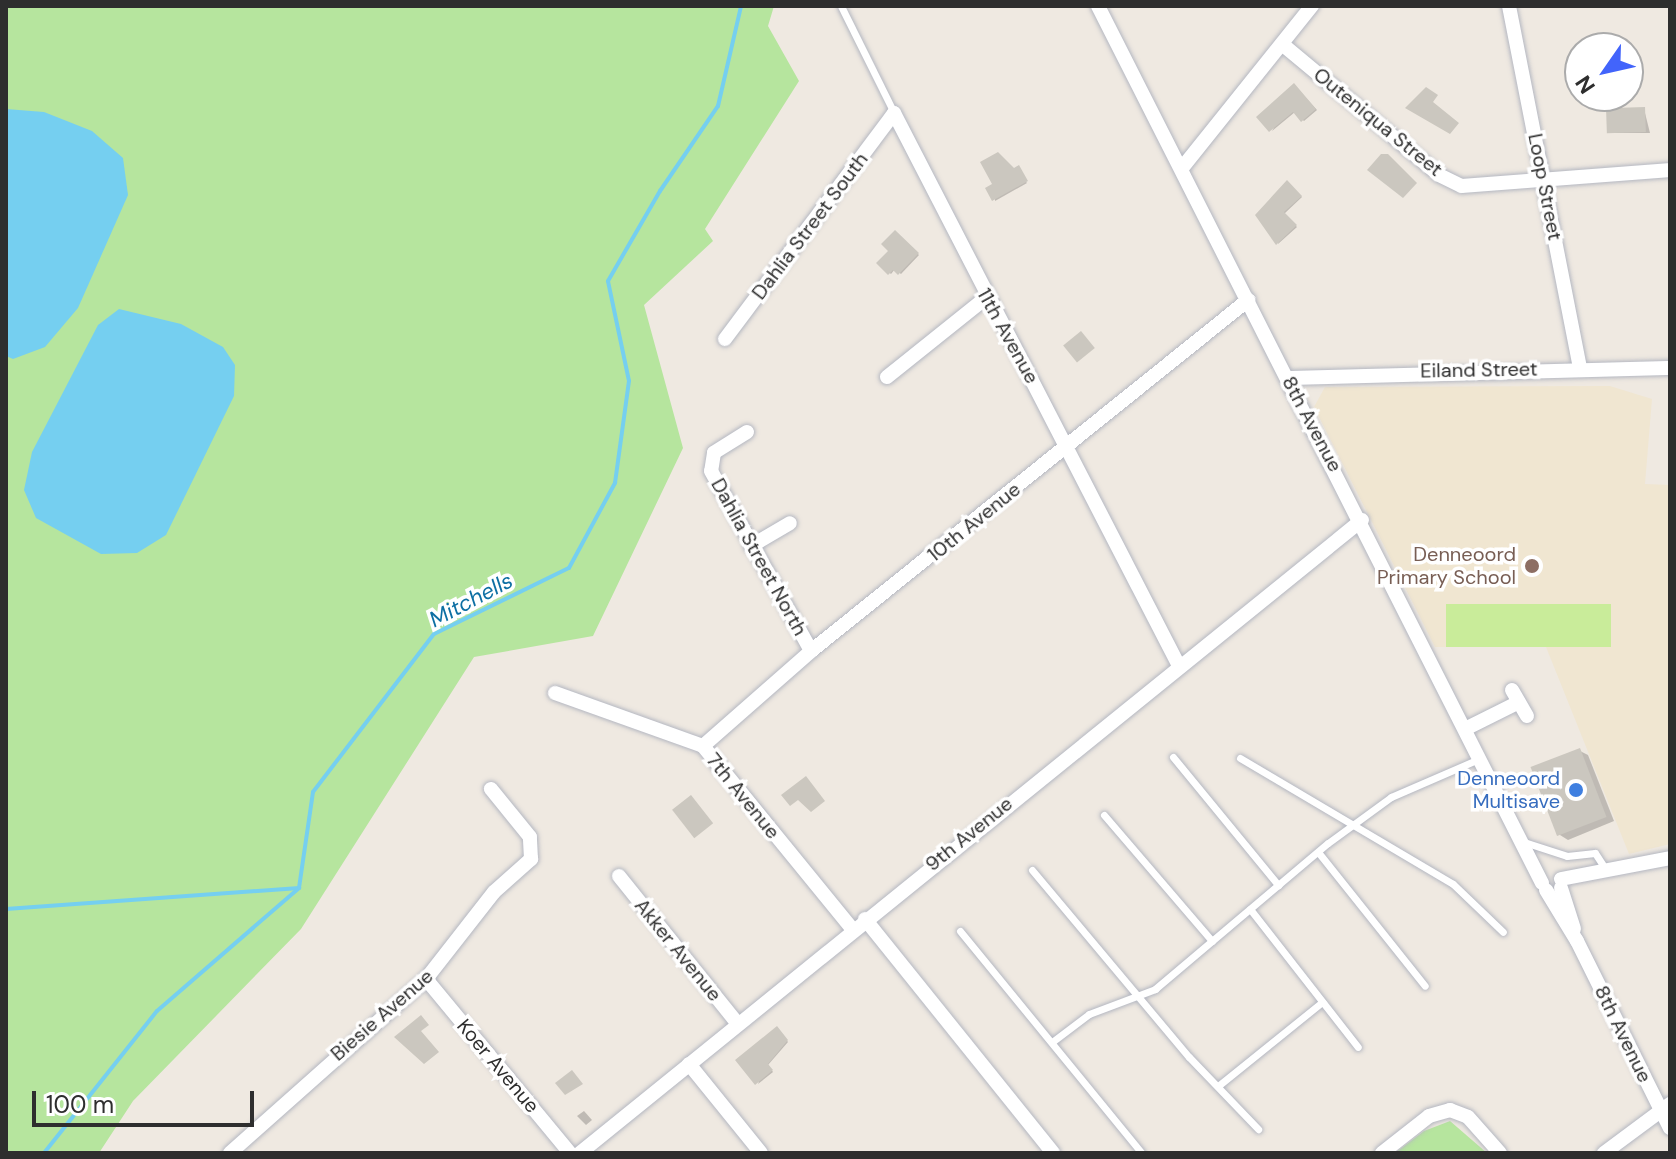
<!DOCTYPE html>
<style>
body{margin:0}
#map{position:relative;width:1676px;height:1159px;overflow:hidden;background:#efe9e1;font-family:"DM Sans",sans-serif}
div>[style]{position:absolute}
.education>*{inset:0;background:#f0e6d1}
.green>*{inset:0;background:#b6e59e}
.pitch>*{inset:0;background:#c9ec9a;transform-origin:0 0}
.water>*{inset:0;background:#75cff0}
.shadow>*{inset:0;background:#0003}
.stream>*{height:4px;margin:-2px;padding:0 2px;transform-origin:2px;border-radius:2px;background:#75cff0}
.building>*{inset:0;background:#cbc7bf;transform-origin:0 0}
.roads{filter:drop-shadow(0 0 2px #b4b7c1) drop-shadow(0 0 2px #b4b7c1)}
.lane>*{height:7px;margin:-3.5px;padding:0 3.5px;transform-origin:3.5px;border-radius:3.5px;background:#fff}
.street>*{height:14px;margin:-7px;padding:0 7px;transform-origin:7px;border-radius:7px;background:#fff}
.dots>*{width:22px;height:22px;translate:-50% -50%;box-sizing:border-box;border:4px solid #fff;border-radius:50%}
span{translate:-50% -50%;white-space:nowrap;text-align:center;line-height:1.15;-webkit-text-stroke:7px #fff;paint-order:stroke}
.street-label{font-size:20px;color:#2e2e2e}
.education-label{font-size:20px;color:#785e54}
.right{translate:-100% -50%;text-align:right}
.shop-label{font-size:20px;color:#366cbe}
.water-label{font-size:22px;color:#0d6fa3;font-style:italic}
.frame{position:absolute;inset:0;border:8px solid #2e2e2e;pointer-events:none}
.north{position:absolute;left:1564px;top:32px;width:80px;height:80px;box-sizing:border-box;background:#fff;border:2px solid #ababab;border-radius:50%;rotate:236deg;font-size:22px;font-weight:700;line-height:32px;text-align:center;color:#2e2e2e}
.north::after{content:'';display:block;margin:auto;width:28px;height:36px;background:#4264fb;clip-path:polygon(50% 0,100% 100%,50% 72%,0 100%)}
.scale{position:absolute;left:32px;top:1091px;width:222px;height:36px;box-sizing:border-box;border:4px solid #2e2e2e;border-top:0;padding-left:10px;font-size:24px;line-height:28px;white-space:nowrap;color:#2e2e2e;-webkit-text-stroke:6px #fff;paint-order:stroke}
</style>
<div id="map">
<div class="education">
<i style="clip-path:polygon(1610px 386px,1652px 399px,1645px 484px,1670px 485px,1670px 844px,1629px 854px,1546px 647px,1435px 647px,1314px 407px,1325px 387px)"></i>
</div>
<div class="green">
<i style="clip-path:polygon(6px 6px,774px 6px,768px 26px,799px 81px,705px 229px,713px 241px,644px 305px,683px 448px,593px 636px,474px 657px,301px 929px,133px 1101px,99px 1153px,6px 1153px)"></i>
<i style="clip-path:polygon(1450px 1121px,1487px 1153px,1395px 1153px,1424px 1131px)"></i>
</div>
<div class="pitch">
<i style="left:1446px;top:604px;width:165px;height:43px"></i>
</div>
<div class="water">
<i style="clip-path:polygon(6px 109px,44px 112px,92px 131px,123px 158px,128px 195px,78px 308px,45px 347px,13px 359px,6px 356px)"></i>
<i style="clip-path:polygon(119px 309px,181px 324px,223px 347px,235px 365px,234px 396px,166px 535px,137px 553px,101px 554px,36px 518px,24px 490px,32px 452px,98px 325px)"></i>
</div>
<div class="shadow">
<i style="clip-path:polygon(1296px 87px,1317px 110px,1304px 121px,1295px 112px,1272px 131px)"></i>
<i style="clip-path:polygon(1644px 109px,1650px 133px,1609px 133px)"></i>
<i style="clip-path:polygon(1000px 155px,1027px 183px,995px 201px,995px 184px)"></i>
<i style="clip-path:polygon(1287px 183px,1302px 197px,1284px 214px,1297px 227px,1278px 244px)"></i>
<i style="clip-path:polygon(895px 232px,919px 255px,901px 274px,895px 269px,891px 274px,879px 263px,890px 251px)"></i>
<i style="clip-path:polygon(1580px 751px,1588px 755px,1614px 821px,1568px 840px,1560px 835px)"></i>
<i style="clip-path:polygon(778px 1030px,788px 1042px,768px 1065px,773px 1072px,758px 1084px)"></i>
<i style="clip-path:polygon(584px 1111px,592px 1120px,586px 1125px,577px 1116px)"></i>
</div>
<div class="stream">
<i style="left:6px;top:909px;width:294px;rotate:-4.1deg"></i>
<i style="left:44px;top:1153px;width:181px;rotate:-51.5deg"></i>
<i style="left:157px;top:1011px;width:188px;rotate:-40.9deg"></i>
<i style="left:299px;top:888px;width:97px;rotate:-81.7deg"></i>
<i style="left:313px;top:792px;width:199px;rotate:-52.6deg"></i>
<i style="left:434px;top:634px;width:150px;rotate:-26.1deg"></i>
<i style="left:569px;top:568px;width:97px;rotate:-61.6deg"></i>
<i style="left:615px;top:483px;width:103px;rotate:-82.2deg"></i>
<i style="left:629px;top:381px;width:102px;rotate:-101.9deg"></i>
<i style="left:608px;top:281px;width:104px;rotate:-60deg"></i>
<i style="left:660px;top:191px;width:103px;rotate:-55.7deg"></i>
<i style="left:718px;top:106px;width:103px;rotate:-77deg"></i>
</div>
<div class="building">
<i style="clip-path:polygon(1294px 83px,1316px 109px,1301px 122px,1293px 112px,1269px 132px,1256px 117px)"></i>
<i style="clip-path:polygon(1426px 87px,1438px 95px,1433px 102px,1459px 123px,1450px 134px,1405px 108px)"></i>
<i style="left:1645px;top:107px;width:25px;height:39px;rotate:88deg"></i>
<i style="clip-path:polygon(998px 152px,1014px 168px,1019px 165px,1028px 181px,992px 201px,985px 188px,992px 184px,980px 162px)"></i>
<i style="clip-path:polygon(1381px 154px,1388px 154px,1417px 183px,1403px 198px,1367px 170px)"></i>
<i style="clip-path:polygon(1287px 180px,1302px 196px,1284px 212px,1297px 225px,1276px 245px,1255px 215px)"></i>
<i style="clip-path:polygon(895px 230px,919px 253px,898px 275px,893px 270px,888px 275px,876px 263px,888px 251px,881px 244px)"></i>
<i style="left:1081px;top:331px;width:22px;height:23px;rotate:51deg"></i>
<i style="left:1580px;top:748px;width:74px;height:53px;rotate:69deg"></i>
<i style="clip-path:polygon(806px 776px,825px 801px,811px 812px,798px 800px,790px 806px,781px 795px)"></i>
<i style="left:691px;top:795px;width:36px;height:24px;rotate:52deg"></i>
<i style="clip-path:polygon(421px 1015px,429px 1025px,421px 1031px,439px 1052px,424px 1064px,394px 1037px)"></i>
<i style="clip-path:polygon(777px 1026px,788px 1040px,768px 1064px,773px 1070px,755px 1085px,735px 1060px)"></i>
<i style="clip-path:polygon(572px 1070px,583px 1084px,565px 1095px,555px 1083px)"></i>
</div>
<div class="roads">
<div class="lane">
<i style="left:841px;top:6px;width:119px;rotate:63.6deg"></i>
<i style="left:1173px;top:757px;width:166px;rotate:50.6deg"></i>
<i style="left:1240px;top:758px;width:247px;rotate:30.6deg"></i>
<i style="left:1453px;top:884px;width:69px;rotate:43.8deg"></i>
<i style="left:1104px;top:815px;width:166px;rotate:49.4deg"></i>
<i style="left:1524px;top:842px;width:45px;rotate:18deg"></i>
<i style="left:1567px;top:856px;width:28px;rotate:-6deg"></i>
<i style="left:1595px;top:853px;width:20px;rotate:57deg"></i>
<i style="left:1318px;top:852px;width:171px;rotate:51.4deg"></i>
<i style="left:1032px;top:870px;width:244px;rotate:50deg"></i>
<i style="left:1189px;top:1057px;width:100px;rotate:46.2deg"></i>
<i style="left:1250px;top:909px;width:175px;rotate:52deg"></i>
<i style="left:960px;top:931px;width:287px;rotate:50.7deg"></i>
<i style="left:1052px;top:1042px;width:46px;rotate:-37.1deg"></i>
<i style="left:1089px;top:1014px;width:71px;rotate:-20.7deg"></i>
<i style="left:1155px;top:989px;width:226px;rotate:-40.2deg"></i>
<i style="left:1328px;top:843px;width:78px;rotate:-36.1deg"></i>
<i style="left:1391px;top:797px;width:96px;rotate:-23.4deg"></i>
<i style="left:1218px;top:1086px;width:134px;rotate:-38.9deg"></i>
</div>
<div class="street">
<i style="left:1098px;top:6px;width:983px;rotate:63.15deg"></i>
<i style="left:1509px;top:6px;width:370px;rotate:78.9deg"></i>
<i style="left:1282px;top:44px;width:204px;rotate:39.8deg"></i>
<i style="left:1439px;top:175px;width:25px;rotate:26deg"></i>
<i style="left:1462px;top:186px;width:209px;rotate:-4.4deg"></i>
<i style="left:1182px;top:168px;width:208px;rotate:-51.3deg"></i>
<i style="left:725px;top:339px;width:282px;rotate:-53.2deg"></i>
<i style="left:894px;top:113px;width:620px;rotate:62.73deg"></i>
<i style="left:887px;top:377px;width:128px;rotate:-38.7deg"></i>
<i style="left:1288px;top:378px;width:382px;rotate:-1.5deg"></i>
<i style="left:747px;top:432px;width:39px;rotate:148deg"></i>
<i style="left:714px;top:453px;width:18px;rotate:99deg"></i>
<i style="left:711px;top:471px;width:206px;rotate:60.9deg"></i>
<i style="left:751px;top:546px;width:45px;rotate:-30.5deg"></i>
<i style="left:1512px;top:690px;width:30px;rotate:60deg"></i>
<i style="left:555px;top:693px;width:157px;rotate:19.7deg"></i>
<i style="left:703px;top:746px;width:236px;rotate:50.8deg"></i>
<i style="left:1465px;top:729px;width:60px;rotate:-26.6deg"></i>
<i style="left:703px;top:746px;width:144px;rotate:-41.3deg"></i>
<i style="left:811px;top:651px;width:561px;rotate:-38.77deg"></i>
<i style="left:619px;top:876px;width:190px;rotate:51.2deg"></i>
<i style="left:1561px;top:879px;width:111px;rotate:-10.9deg"></i>
<i style="left:1561px;top:888px;width:43px;rotate:72.4deg"></i>
<i style="left:1546px;top:890px;width:60px;rotate:58.7deg"></i>
<i style="left:1577px;top:941px;width:209px;rotate:63.6deg"></i>
<i style="left:865px;top:919px;width:300px;rotate:51.2deg"></i>
<i style="left:426px;top:979px;width:226px;rotate:50.4deg"></i>
<i style="left:689px;top:1064px;width:114px;rotate:51deg"></i>
<i style="left:230px;top:1153px;width:262px;rotate:-41.6deg"></i>
<i style="left:426px;top:979px;width:110px;rotate:-52deg"></i>
<i style="left:494px;top:892px;width:50px;rotate:-41.7deg"></i>
<i style="left:531px;top:859px;width:22px;rotate:-93deg"></i>
<i style="left:530px;top:837px;width:62px;rotate:-129.1deg"></i>
<i style="left:580px;top:1153px;width:1006px;rotate:-38.99deg"></i>
<i style="left:1382px;top:1153px;width:60px;rotate:-38.2deg"></i>
<i style="left:1429px;top:1116px;width:22px;rotate:-16deg"></i>
<i style="left:1450px;top:1110px;width:19px;rotate:21deg"></i>
<i style="left:1468px;top:1117px;width:48px;rotate:48.4deg"></i>
<i style="left:1604px;top:1153px;width:82px;rotate:-36.6deg"></i>
</div>
</div>
<div class="dots">
<i style="left:1532px;top:566px;background:#8d6e63"></i>
<i style="left:1576px;top:790px;background:#3f7fe0"></i>
</div>
<div class="street-label">
<span style="left:1378px;top:122px;rotate:39deg">Outeniqua Street</span>
<span style="left:1545px;top:187px;rotate:79deg">Loop Street</span>
<span style="left:810px;top:226px;rotate:-53deg">Dahlia Street South</span>
<span style="left:1008px;top:336px;rotate:61deg">11th Avenue</span>
<span style="left:1479px;top:370px;rotate:-1deg">Eiland Street</span>
<span style="left:1312px;top:424px;rotate:62deg">8th Avenue</span>
<span style="left:974px;top:522px;rotate:-39deg">10th Avenue</span>
<span style="left:759px;top:557px;rotate:61deg">Dahlia Street North</span>
<span style="left:743px;top:796px;rotate:51deg">7th Avenue</span>
<span style="left:969px;top:834px;rotate:-39deg">9th Avenue</span>
<span style="left:678px;top:950px;rotate:51deg">Akker Avenue</span>
<span style="left:382px;top:1015px;rotate:-41deg">Biesie Avenue</span>
<span style="left:1623px;top:1034px;rotate:64deg">8th Avenue</span>
<span style="left:498px;top:1066px;rotate:50deg">Koer Avenue</span>
</div>
<div class="education-label">
<span class="right" style="left:1516px;top:566px">Denneoord<br>Primary School</span>
</div>
<div class="shop-label">
<span class="right" style="left:1560px;top:790px">Denneoord<br>Multisave</span>
</div>
<div class="water-label">
<span style="left:471px;top:600px;rotate:-28deg">Mitchells</span>
</div>
<div class="frame"></div>
<div class="north">N</div>
<div class="scale">100 m</div>
</div>
